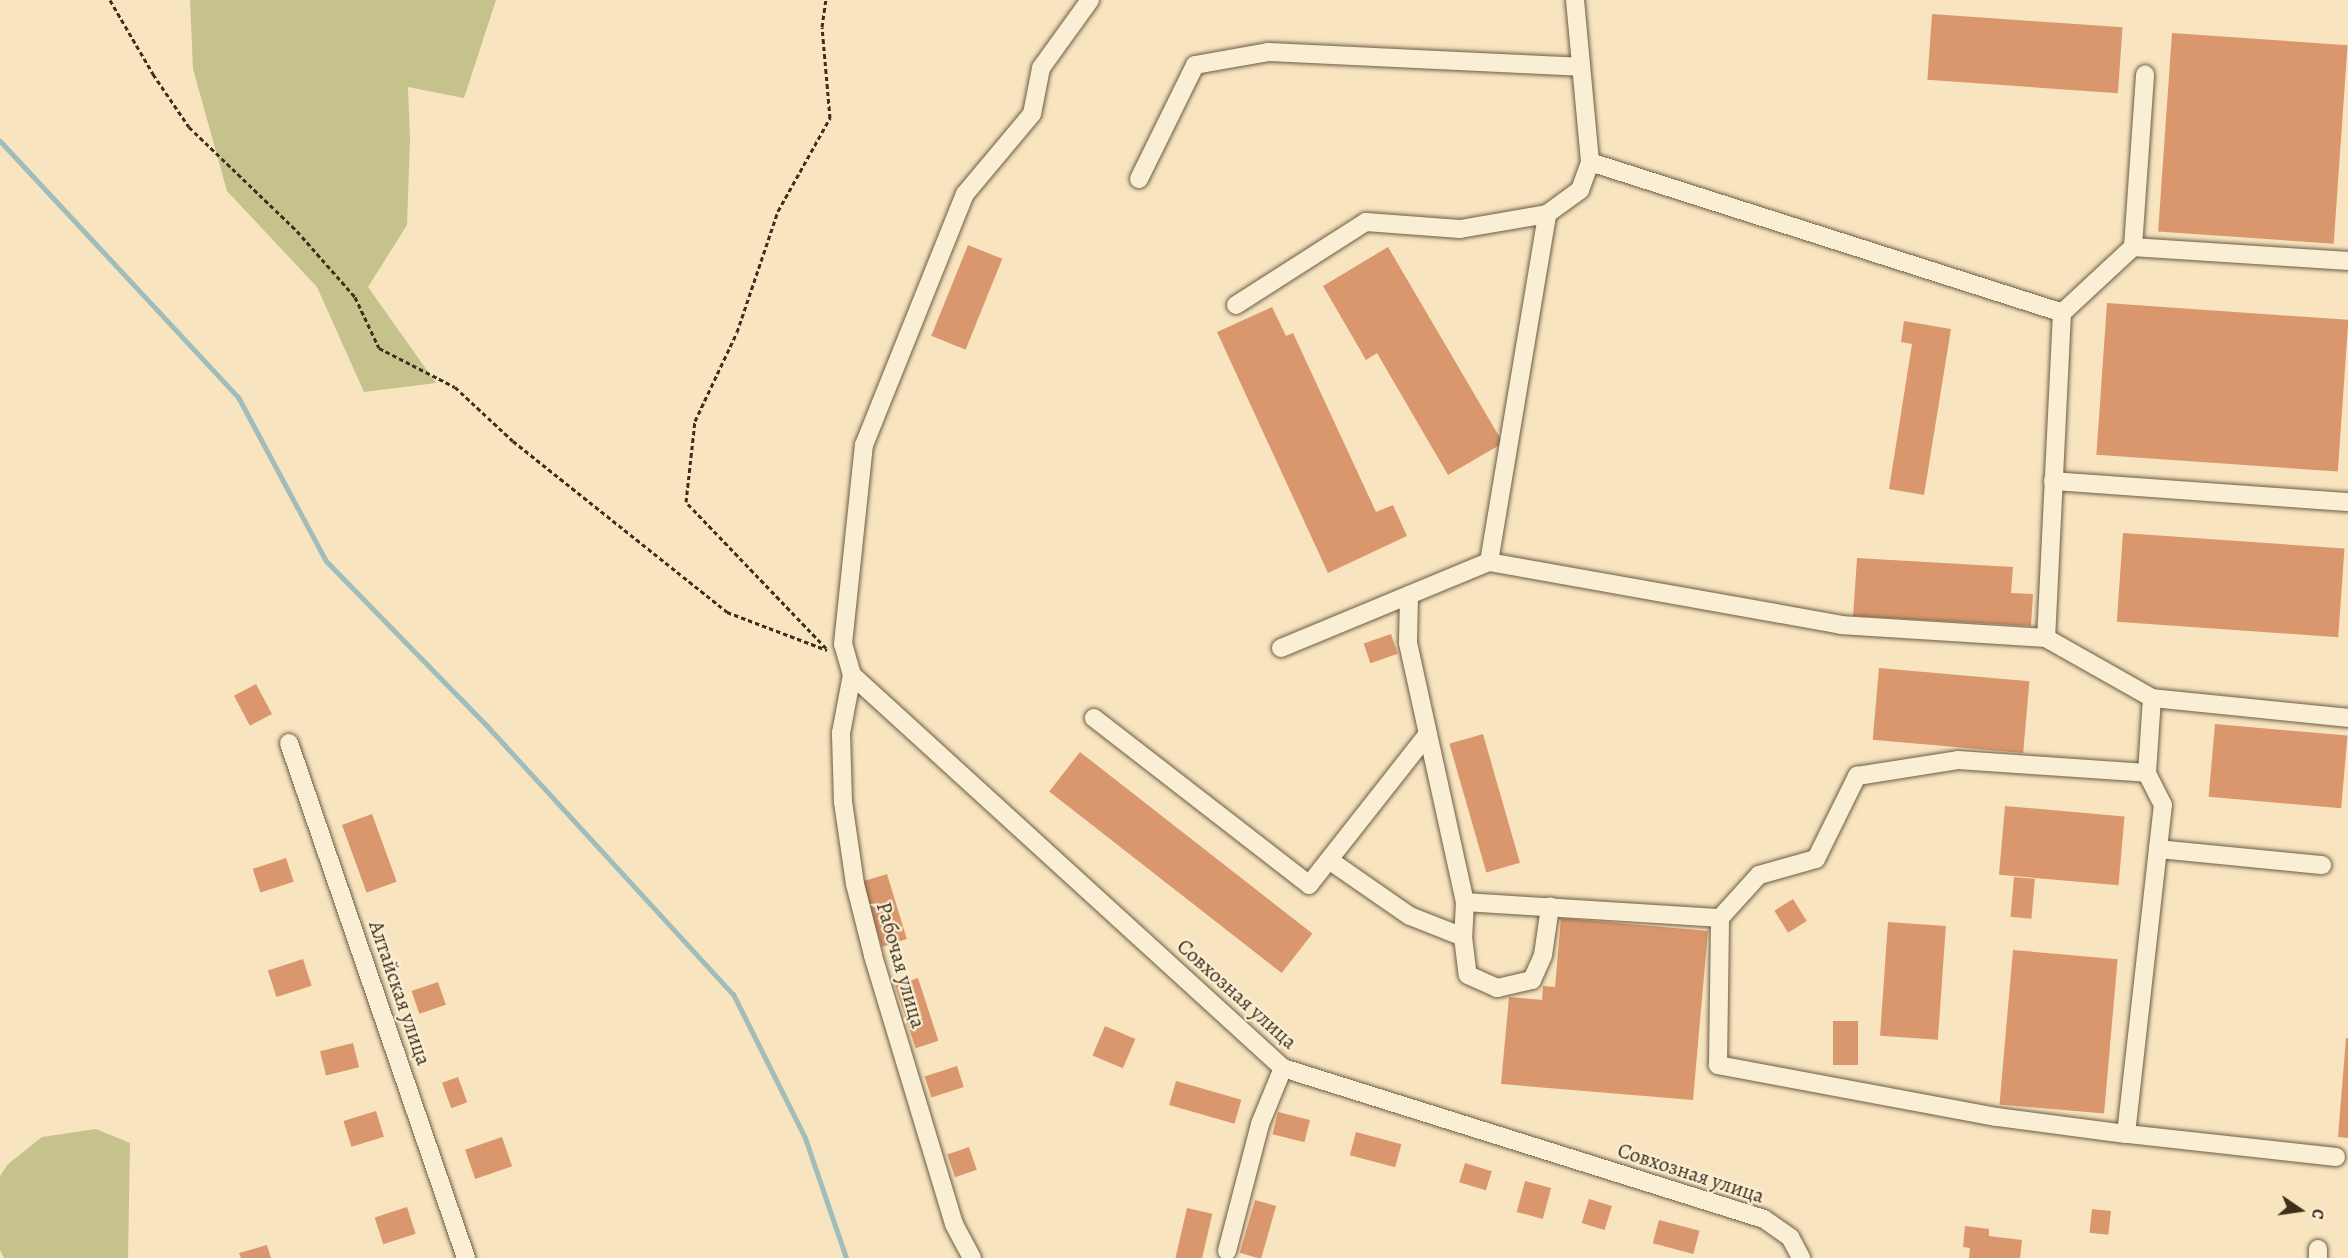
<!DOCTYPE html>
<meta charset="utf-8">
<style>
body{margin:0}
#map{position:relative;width:2348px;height:1258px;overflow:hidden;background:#f8e5bf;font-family:Alegreya,serif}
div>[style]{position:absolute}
.green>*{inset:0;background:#c5c28c}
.stream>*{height:5px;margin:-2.5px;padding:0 2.5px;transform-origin:2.5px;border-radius:2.5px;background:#a1bdbb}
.building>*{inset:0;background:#da976d;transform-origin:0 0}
.path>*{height:3px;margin-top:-1.5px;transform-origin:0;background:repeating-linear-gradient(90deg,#3e2f1c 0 4.5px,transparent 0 7.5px)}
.roads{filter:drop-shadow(0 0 2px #6c5c45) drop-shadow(0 0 2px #6c5c45)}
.minor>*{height:18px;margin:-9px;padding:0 9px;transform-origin:9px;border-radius:9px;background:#faeed5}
span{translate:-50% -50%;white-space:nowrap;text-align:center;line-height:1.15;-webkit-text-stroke:4.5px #faeed5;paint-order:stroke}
.street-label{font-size:21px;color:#3e2f1c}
.north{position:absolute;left:2270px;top:1180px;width:60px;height:60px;-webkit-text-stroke:4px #faeed5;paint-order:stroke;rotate:103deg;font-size:16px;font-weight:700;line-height:24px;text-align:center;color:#3e2f1c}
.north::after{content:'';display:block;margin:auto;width:21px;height:27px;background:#3e2f1c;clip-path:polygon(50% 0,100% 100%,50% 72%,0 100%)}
</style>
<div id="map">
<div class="green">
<i style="clip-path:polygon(190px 0,496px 0,464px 98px,408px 87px,410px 139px,407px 225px,368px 287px,436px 383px,364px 392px,317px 287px,227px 191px,193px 69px)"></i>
<i style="clip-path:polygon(96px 1129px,130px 1143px,128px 1258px,4px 1258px,0 1250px,0 1176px,8px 1164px,42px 1137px)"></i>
</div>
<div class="stream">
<i style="left:0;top:141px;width:350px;rotate:47.1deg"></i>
<i style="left:238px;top:397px;width:186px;rotate:61.8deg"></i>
<i style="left:326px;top:561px;width:231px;rotate:45.7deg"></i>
<i style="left:487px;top:726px;width:364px;rotate:47.5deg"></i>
<i style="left:733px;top:994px;width:161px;rotate:63.4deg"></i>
<i style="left:805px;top:1138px;width:127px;rotate:71.1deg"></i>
</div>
<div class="building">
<i style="left:1932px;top:14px;width:191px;height:66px;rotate:4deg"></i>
<i style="left:2172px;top:33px;width:176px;height:199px;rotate:4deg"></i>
<i style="left:968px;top:245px;width:37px;height:98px;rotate:22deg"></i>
<i style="clip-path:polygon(1388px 247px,1503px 443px,1448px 475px,1377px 353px,1366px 360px,1323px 286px)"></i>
<i style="left:2107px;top:303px;width:242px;height:152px;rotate:4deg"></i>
<i style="clip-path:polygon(1272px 307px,1286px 336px,1293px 333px,1376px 512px,1393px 505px,1407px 536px,1328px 573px,1217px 332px)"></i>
<i style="clip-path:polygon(1904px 321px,1951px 329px,1924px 495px,1889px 489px,1912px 344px,1901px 342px)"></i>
<i style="left:2123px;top:533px;width:222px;height:89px;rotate:4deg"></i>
<i style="clip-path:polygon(1857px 558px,2013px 567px,2011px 593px,2033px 594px,2031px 626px,1853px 616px)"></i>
<i style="left:1391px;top:634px;width:21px;height:29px;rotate:71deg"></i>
<i style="left:1879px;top:668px;width:151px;height:72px;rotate:5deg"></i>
<i style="left:256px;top:684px;width:34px;height:25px;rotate:62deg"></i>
<i style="left:2215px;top:724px;width:133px;height:73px;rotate:5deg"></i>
<i style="left:1483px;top:734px;width:134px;height:35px;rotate:74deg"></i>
<i style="left:1080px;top:752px;width:295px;height:50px;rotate:38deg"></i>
<i style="left:2005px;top:806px;width:120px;height:69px;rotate:5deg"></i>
<i style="left:372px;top:814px;width:72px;height:32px;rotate:70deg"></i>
<i style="left:286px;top:858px;width:25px;height:35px;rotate:72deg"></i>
<i style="left:887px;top:874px;width:68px;height:26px;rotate:73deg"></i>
<i style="left:2014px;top:877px;width:21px;height:40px;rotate:5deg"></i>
<i style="left:1793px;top:899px;width:26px;height:22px;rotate:58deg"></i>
<i style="clip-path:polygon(1561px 918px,1708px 931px,1693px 1100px,1501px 1084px,1509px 997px,1542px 1000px,1543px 986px,1555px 987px)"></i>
<i style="left:1888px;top:922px;width:58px;height:114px;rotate:4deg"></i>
<i style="left:2013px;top:950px;width:105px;height:155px;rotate:5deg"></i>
<i style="left:303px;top:959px;width:28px;height:37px;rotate:72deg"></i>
<i style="left:918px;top:978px;width:66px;height:24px;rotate:72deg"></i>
<i style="left:438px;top:982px;width:24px;height:28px;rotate:71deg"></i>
<i style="left:1833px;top:1021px;width:25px;height:44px"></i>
<i style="left:1105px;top:1026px;width:33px;height:32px;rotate:23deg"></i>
<i style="clip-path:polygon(2346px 1038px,2348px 1038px,2348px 1138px,2338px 1137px)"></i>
<i style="left:353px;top:1043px;width:25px;height:34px;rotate:76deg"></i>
<i style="left:957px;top:1066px;width:22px;height:34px;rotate:72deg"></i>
<i style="left:458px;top:1077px;width:27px;height:17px;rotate:70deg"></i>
<i style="left:1176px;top:1081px;width:68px;height:25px;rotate:16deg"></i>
<i style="left:376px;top:1111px;width:27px;height:34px;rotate:73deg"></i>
<i style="left:1278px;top:1112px;width:33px;height:23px;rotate:14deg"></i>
<i style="left:1356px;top:1132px;width:47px;height:24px;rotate:15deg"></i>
<i style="left:502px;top:1137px;width:31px;height:39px;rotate:71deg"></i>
<i style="left:969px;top:1147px;width:24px;height:23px;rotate:71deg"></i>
<i style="left:1465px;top:1163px;width:28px;height:20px;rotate:17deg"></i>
<i style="left:1525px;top:1181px;width:27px;height:32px;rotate:15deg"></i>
<i style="left:1589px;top:1199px;width:24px;height:25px;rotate:17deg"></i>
<i style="left:1255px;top:1200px;width:22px;height:55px;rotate:16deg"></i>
<i style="left:407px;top:1207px;width:28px;height:34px;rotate:72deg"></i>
<i style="left:1187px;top:1208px;width:26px;height:51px;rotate:13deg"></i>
<i style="left:2092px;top:1209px;width:19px;height:24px;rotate:6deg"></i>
<i style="left:1659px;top:1220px;width:42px;height:24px;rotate:15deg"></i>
<i style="clip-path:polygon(1965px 1226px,1989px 1229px,1989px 1236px,2022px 1240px,2020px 1258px,1969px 1258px,1970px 1248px,1963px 1247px)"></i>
<i style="clip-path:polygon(267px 1245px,271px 1258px,241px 1258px,239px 1253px)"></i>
</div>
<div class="path">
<i style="left:110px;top:0;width:86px;rotate:59.8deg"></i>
<i style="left:153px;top:74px;width:64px;rotate:55.8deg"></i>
<i style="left:189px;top:127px;width:150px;rotate:43.9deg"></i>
<i style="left:297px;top:231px;width:88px;rotate:48.7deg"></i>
<i style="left:355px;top:297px;width:56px;rotate:64.8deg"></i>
<i style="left:379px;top:348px;width:85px;rotate:27.2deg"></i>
<i style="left:455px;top:387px;width:79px;rotate:43deg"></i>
<i style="left:513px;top:441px;width:274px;rotate:38.6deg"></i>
<i style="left:727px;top:612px;width:107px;rotate:20.8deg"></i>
<i style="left:826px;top:648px;width:202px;rotate:-133.8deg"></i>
<i style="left:686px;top:502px;width:81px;rotate:-83.7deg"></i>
<i style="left:695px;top:421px;width:98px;rotate:-64.7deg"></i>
<i style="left:737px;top:332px;width:128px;rotate:-71.3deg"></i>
<i style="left:778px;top:211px;width:107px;rotate:-60.8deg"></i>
<i style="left:830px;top:118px;width:91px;rotate:-95deg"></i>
<i style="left:822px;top:27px;width:27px;rotate:-82deg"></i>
</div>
<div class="roads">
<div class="minor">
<i style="left:1575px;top:0;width:163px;rotate:84.7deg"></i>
<i style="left:1590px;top:162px;width:496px;rotate:17.7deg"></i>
<i style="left:2062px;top:313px;width:325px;rotate:92.8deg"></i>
<i style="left:2046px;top:638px;width:122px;rotate:29.5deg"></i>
<i style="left:1139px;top:179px;width:127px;rotate:-63.8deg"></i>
<i style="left:1195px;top:65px;width:74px;rotate:-10.1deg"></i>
<i style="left:1268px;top:52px;width:313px;rotate:2.7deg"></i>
<i style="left:2133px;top:247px;width:215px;rotate:3.7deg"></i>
<i style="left:1236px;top:305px;width:154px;rotate:-32.6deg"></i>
<i style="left:1366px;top:222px;width:94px;rotate:4.3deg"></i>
<i style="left:1460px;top:229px;width:88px;rotate:-9.8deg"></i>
<i style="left:1547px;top:214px;width:41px;rotate:-36deg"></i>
<i style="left:1580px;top:190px;width:30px;rotate:-70deg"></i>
<i style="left:2062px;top:313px;width:97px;rotate:-42.9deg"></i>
<i style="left:2133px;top:247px;width:173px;rotate:-86deg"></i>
<i style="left:2053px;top:481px;width:296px;rotate:4.1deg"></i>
<i style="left:1489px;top:562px;width:353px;rotate:-80.5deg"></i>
<i style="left:1409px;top:595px;width:48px;rotate:91.2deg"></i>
<i style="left:1408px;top:643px;width:265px;rotate:77.6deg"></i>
<i style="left:1465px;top:902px;width:256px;rotate:3.6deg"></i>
<i style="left:1281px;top:648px;width:225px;rotate:-22.5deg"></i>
<i style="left:1489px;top:562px;width:358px;rotate:10.1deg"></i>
<i style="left:1841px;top:625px;width:205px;rotate:3.6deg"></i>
<i style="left:852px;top:675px;width:583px;rotate:42.36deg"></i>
<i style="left:1283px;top:1068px;width:504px;rotate:17.43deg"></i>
<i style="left:1764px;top:1219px;width:32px;rotate:35deg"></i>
<i style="left:1790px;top:1237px;width:24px;rotate:62deg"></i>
<i style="left:1094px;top:718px;width:272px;rotate:37.8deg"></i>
<i style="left:1309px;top:885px;width:192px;rotate:-51.8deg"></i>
<i style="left:289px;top:743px;width:545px;rotate:71.03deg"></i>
<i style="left:2158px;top:849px;width:165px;rotate:5.6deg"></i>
<i style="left:1329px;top:860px;width:98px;rotate:34.7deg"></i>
<i style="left:1410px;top:916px;width:57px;rotate:21.6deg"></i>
<i style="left:1465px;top:902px;width:35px;rotate:93deg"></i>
<i style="left:1463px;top:937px;width:38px;rotate:83deg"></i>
<i style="left:1468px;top:975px;width:32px;rotate:24deg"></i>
<i style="left:1497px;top:988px;width:36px;rotate:-13deg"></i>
<i style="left:1532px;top:980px;width:27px;rotate:-66deg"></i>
<i style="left:1543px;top:955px;width:49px;rotate:-81.7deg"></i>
<i style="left:2126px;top:1134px;width:131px;rotate:-172.5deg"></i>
<i style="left:1996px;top:1117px;width:283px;rotate:-169.4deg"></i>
<i style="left:1718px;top:1065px;width:147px;rotate:-89.2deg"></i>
<i style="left:1720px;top:918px;width:58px;rotate:-47.8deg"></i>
<i style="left:1759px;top:875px;width:59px;rotate:-15.7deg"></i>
<i style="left:1816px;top:859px;width:93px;rotate:-63.7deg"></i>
<i style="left:1857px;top:776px;width:102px;rotate:-9deg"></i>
<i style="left:1958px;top:760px;width:189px;rotate:3.9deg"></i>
<i style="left:2336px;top:1157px;width:211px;rotate:-173.7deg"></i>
<i style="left:2126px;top:1134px;width:331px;rotate:-83.6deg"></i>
<i style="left:2163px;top:805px;width:36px;rotate:-117deg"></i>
<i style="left:2147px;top:773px;width:75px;rotate:-86.2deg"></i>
<i style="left:2152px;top:698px;width:197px;rotate:5.8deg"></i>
<i style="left:1227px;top:1251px;width:131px;rotate:-75.4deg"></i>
<i style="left:1260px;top:1124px;width:61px;rotate:-67.7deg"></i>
<i style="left:972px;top:1258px;width:38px;rotate:-118deg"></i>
<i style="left:954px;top:1224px;width:281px;rotate:-106.8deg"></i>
<i style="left:873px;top:955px;width:73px;rotate:-104.2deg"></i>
<i style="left:855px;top:884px;width:83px;rotate:-98.3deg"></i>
<i style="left:843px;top:802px;width:69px;rotate:-91.7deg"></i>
<i style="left:841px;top:733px;width:59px;rotate:-79.3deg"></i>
<i style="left:852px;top:675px;width:32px;rotate:-106deg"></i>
<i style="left:843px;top:644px;width:200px;rotate:-84deg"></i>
<i style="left:864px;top:445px;width:271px;rotate:-68.1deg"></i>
<i style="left:965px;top:194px;width:104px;rotate:-50.1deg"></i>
<i style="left:1032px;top:114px;width:47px;rotate:-78.9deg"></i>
<i style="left:1041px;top:68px;width:84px;rotate:-54.2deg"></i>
<i style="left:2318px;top:1258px;width:9px;rotate:-90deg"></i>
</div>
</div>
<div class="street-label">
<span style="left:901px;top:965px;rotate:74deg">Рабочая улица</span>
<span style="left:400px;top:993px;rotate:71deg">Алтайская улица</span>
<span style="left:1237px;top:994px;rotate:42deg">Совхозная улица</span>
<span style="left:1691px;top:1173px;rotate:18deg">Совхозная улица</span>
</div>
<div class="north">С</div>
</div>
